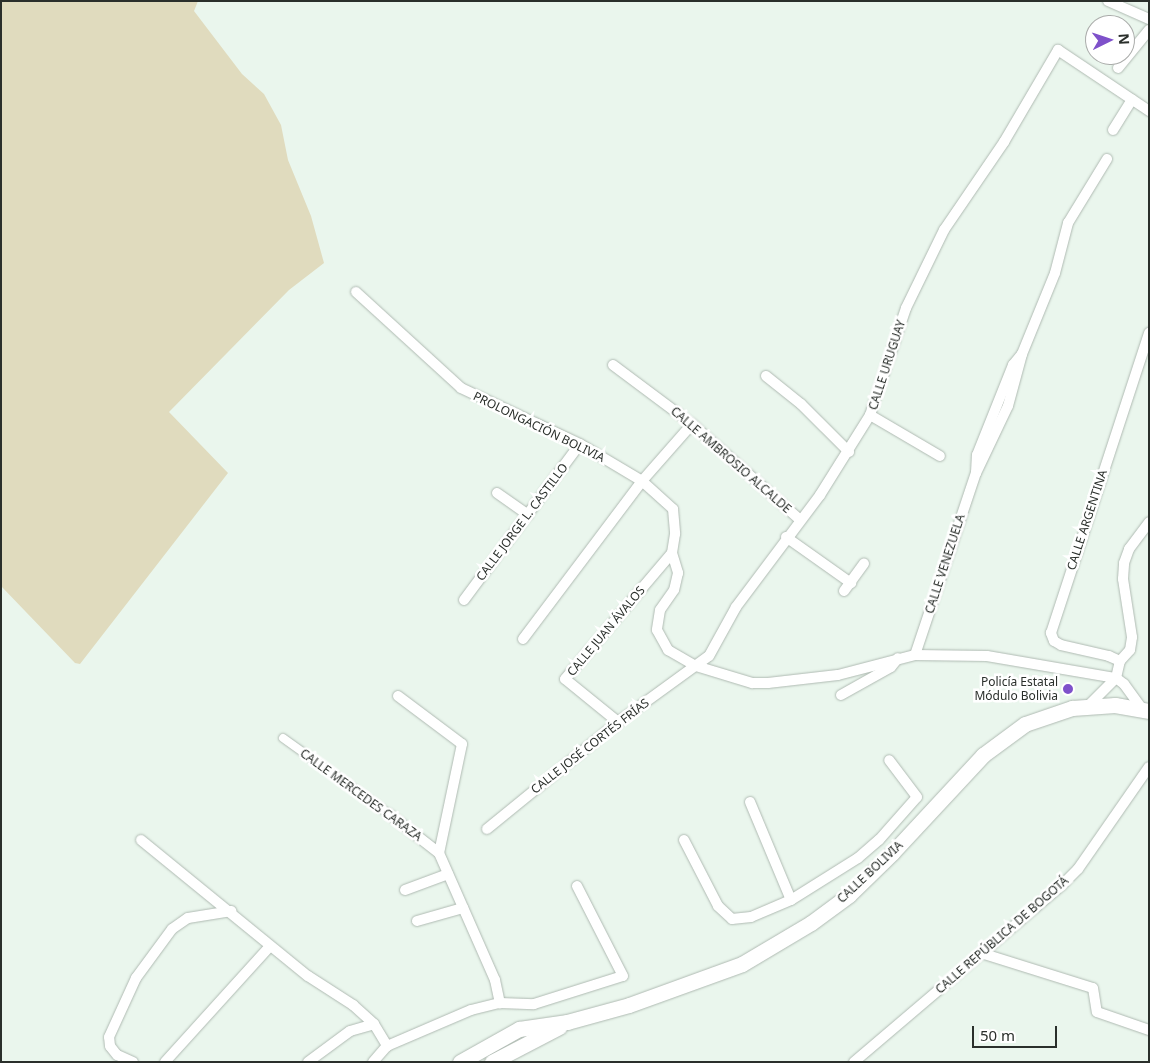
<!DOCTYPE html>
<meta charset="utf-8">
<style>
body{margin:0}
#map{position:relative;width:1150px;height:1063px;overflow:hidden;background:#eaf6ed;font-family:"Noto Sans",sans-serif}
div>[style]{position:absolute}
.green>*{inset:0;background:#e0dbbe}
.roads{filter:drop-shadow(0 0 1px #afbab2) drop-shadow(0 0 1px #afbab2)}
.pedestrian>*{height:8px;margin:-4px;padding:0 4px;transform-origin:4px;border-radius:4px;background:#fff}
.minor>*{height:10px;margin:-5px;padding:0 5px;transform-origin:5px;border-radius:5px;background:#fff}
.secondary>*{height:15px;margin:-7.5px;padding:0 7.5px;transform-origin:7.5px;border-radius:7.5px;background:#fff}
.dots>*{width:14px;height:14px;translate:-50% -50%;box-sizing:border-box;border:2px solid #fff;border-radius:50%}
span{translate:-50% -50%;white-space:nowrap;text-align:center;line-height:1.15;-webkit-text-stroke:5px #fff;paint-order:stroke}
.street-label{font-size:12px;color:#2a2f2b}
.poi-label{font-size:12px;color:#2a2f2b}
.right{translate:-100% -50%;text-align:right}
.frame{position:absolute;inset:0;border:2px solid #2a2f2b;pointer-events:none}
.north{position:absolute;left:1085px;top:15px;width:50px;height:50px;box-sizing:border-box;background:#fff;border:1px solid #aaacaa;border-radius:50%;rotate:86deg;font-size:14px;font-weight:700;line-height:20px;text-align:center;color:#2a2f2b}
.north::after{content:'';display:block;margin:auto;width:18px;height:22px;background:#7e51ca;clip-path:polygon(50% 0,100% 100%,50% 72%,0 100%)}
.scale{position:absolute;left:972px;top:1026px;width:85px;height:22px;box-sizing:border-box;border:2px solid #2a2f2b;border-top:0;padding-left:6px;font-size:15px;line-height:18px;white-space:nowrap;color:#2a2f2b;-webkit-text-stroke:4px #fff;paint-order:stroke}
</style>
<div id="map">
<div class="green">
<i style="clip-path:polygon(1px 1px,198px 1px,194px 11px,242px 74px,264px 94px,281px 125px,288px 160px,311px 216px,324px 263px,289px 290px,169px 412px,228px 473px,80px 664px,75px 663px,1px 586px)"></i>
</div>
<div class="roads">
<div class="pedestrian">
<i style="left:283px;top:738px;width:130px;rotate:35.6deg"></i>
</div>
<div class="minor">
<i style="left:1108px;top:1px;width:45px;rotate:23.7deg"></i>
<i style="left:1118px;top:68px;width:49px;rotate:-50.8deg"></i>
<i style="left:1113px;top:130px;width:36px;rotate:-58deg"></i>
<i style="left:356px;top:292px;width:142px;rotate:42.4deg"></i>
<i style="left:461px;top:388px;width:132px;rotate:25.2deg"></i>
<i style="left:580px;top:444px;width:72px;rotate:30.8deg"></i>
<i style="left:642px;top:481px;width:42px;rotate:42.1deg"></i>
<i style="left:673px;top:509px;width:25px;rotate:85deg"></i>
<i style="left:675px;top:534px;width:19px;rotate:99deg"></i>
<i style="left:672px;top:553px;width:21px;rotate:73deg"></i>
<i style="left:678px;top:573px;width:17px;rotate:103deg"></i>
<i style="left:674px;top:590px;width:24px;rotate:125deg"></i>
<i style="left:660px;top:610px;width:20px;rotate:99deg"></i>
<i style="left:657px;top:630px;width:23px;rotate:61deg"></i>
<i style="left:668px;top:650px;width:32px;rotate:30deg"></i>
<i style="left:696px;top:666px;width:59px;rotate:16.9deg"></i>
<i style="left:752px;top:683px;width:16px"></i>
<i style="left:768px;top:683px;width:70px;rotate:-6.5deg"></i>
<i style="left:838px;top:675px;width:80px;rotate:-14.6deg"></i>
<i style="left:915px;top:655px;width:72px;rotate:0.8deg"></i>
<i style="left:987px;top:656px;width:131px;rotate:9.7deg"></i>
<i style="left:1116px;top:678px;width:10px;rotate:37deg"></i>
<i style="left:1124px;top:684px;width:29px;rotate:54deg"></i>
<i style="left:613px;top:365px;width:99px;rotate:36.8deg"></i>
<i style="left:692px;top:424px;width:144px;rotate:41.6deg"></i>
<i style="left:766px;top:376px;width:45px;rotate:38.7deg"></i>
<i style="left:801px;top:404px;width:68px;rotate:45deg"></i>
<i style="left:870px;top:415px;width:81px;rotate:30.4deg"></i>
<i style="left:976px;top:473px;width:18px;rotate:-87deg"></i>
<i style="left:977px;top:455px;width:97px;rotate:-68.2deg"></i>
<i style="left:1013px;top:365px;width:14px;rotate:-51deg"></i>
<i style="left:1022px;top:354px;width:87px;rotate:-67.8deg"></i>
<i style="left:1055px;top:273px;width:52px;rotate:-75.4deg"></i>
<i style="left:1068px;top:223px;width:75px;rotate:-58.6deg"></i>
<i style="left:497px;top:493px;width:38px;rotate:35deg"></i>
<i style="left:786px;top:537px;width:80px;rotate:35.3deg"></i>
<i style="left:844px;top:591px;width:34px;rotate:-54deg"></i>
<i style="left:464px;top:600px;width:194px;rotate:-53.4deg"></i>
<i style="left:523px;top:639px;width:198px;rotate:-53deg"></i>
<i style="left:642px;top:481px;width:76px;rotate:-48.7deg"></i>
<i style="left:915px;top:655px;width:192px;rotate:-71.5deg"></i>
<i style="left:976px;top:473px;width:74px;rotate:-64.5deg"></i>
<i style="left:1008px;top:406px;width:54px;rotate:-74.9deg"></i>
<i style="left:1120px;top:661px;width:12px;rotate:-156deg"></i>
<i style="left:1109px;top:656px;width:49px;rotate:-167.1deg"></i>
<i style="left:1061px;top:645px;width:8px;rotate:-150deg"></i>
<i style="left:1054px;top:641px;width:9px;rotate:-111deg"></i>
<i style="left:1051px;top:633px;width:316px;rotate:-71.9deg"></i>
<i style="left:841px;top:695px;width:57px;rotate:-29.2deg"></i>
<i style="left:891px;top:667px;width:11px;rotate:-52deg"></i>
<i style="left:398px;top:696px;width:80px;rotate:36.9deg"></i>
<i style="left:462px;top:744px;width:111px;rotate:101.9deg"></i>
<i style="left:439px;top:853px;width:139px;rotate:66.2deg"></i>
<i style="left:495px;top:980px;width:24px;rotate:78deg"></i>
<i style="left:1087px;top:707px;width:41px;rotate:-45deg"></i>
<i style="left:1116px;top:678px;width:17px;rotate:-77deg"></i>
<i style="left:1120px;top:661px;width:15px;rotate:-48deg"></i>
<i style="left:1130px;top:650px;width:13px;rotate:-81deg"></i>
<i style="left:1132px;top:637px;width:59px;rotate:-98.8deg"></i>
<i style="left:1123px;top:579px;width:16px;rotate:-86deg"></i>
<i style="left:1124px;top:563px;width:15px;rotate:-70deg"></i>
<i style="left:1129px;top:549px;width:34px;rotate:-53deg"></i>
<i style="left:618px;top:722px;width:68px;rotate:-140.9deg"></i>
<i style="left:565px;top:679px;width:165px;rotate:-49.7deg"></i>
<i style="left:750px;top:802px;width:106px;rotate:67.3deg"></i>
<i style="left:389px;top:814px;width:63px;rotate:38deg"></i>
<i style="left:487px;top:829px;width:169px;rotate:-39.2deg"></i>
<i style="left:618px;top:722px;width:112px;rotate:-36deg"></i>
<i style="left:709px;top:656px;width:56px;rotate:-61.1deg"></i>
<i style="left:736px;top:607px;width:140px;rotate:-53.1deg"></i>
<i style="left:820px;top:495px;width:94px;rotate:-58deg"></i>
<i style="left:870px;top:415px;width:113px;rotate:-71.4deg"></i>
<i style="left:906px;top:308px;width:87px;rotate:-64deg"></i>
<i style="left:944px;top:230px;width:107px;rotate:-55.7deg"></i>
<i style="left:1004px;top:142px;width:107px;rotate:-59.6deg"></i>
<i style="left:1058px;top:50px;width:110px;rotate:33.8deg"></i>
<i style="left:141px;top:840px;width:215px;rotate:39.2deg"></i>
<i style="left:308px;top:976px;width:54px;rotate:32.8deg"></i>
<i style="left:353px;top:1005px;width:28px;rotate:42deg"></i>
<i style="left:374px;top:1024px;width:26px;rotate:59deg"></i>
<i style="left:684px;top:840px;width:74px;rotate:62.7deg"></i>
<i style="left:718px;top:906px;width:19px;rotate:43deg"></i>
<i style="left:732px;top:919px;width:19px;rotate:-6deg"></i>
<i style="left:751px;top:917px;width:43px;rotate:-23deg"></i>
<i style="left:791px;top:900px;width:79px;rotate:-32.1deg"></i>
<i style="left:858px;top:858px;width:28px;rotate:-41deg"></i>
<i style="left:879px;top:840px;width:57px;rotate:-48.5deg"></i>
<i style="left:917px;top:797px;width:46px;rotate:-127.1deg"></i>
<i style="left:405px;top:890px;width:46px;rotate:-20.4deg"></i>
<i style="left:417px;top:921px;width:48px;rotate:-15.8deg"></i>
<i style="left:981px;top:953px;width:117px;rotate:17.4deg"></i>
<i style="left:1093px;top:988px;width:24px;rotate:81deg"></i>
<i style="left:1097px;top:1012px;width:55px;rotate:19.1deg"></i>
<i style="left:133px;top:1062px;width:17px;rotate:-156deg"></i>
<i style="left:117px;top:1055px;width:11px;rotate:-128deg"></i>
<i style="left:110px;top:1046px;width:9px;rotate:-96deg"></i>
<i style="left:109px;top:1037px;width:65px;rotate:-65.4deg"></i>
<i style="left:136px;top:978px;width:61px;rotate:-53.7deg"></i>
<i style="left:172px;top:929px;width:19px;rotate:-35deg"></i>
<i style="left:188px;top:918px;width:44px;rotate:-9.2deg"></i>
<i style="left:165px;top:1062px;width:156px;rotate:-47.8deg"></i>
<i style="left:308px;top:1062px;width:52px;rotate:-36.4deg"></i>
<i style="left:350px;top:1031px;width:25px;rotate:-16deg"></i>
<i style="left:373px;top:1062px;width:21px;rotate:-49deg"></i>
<i style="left:387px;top:1046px;width:91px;rotate:-23.2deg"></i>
<i style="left:471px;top:1010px;width:30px;rotate:-14deg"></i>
<i style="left:500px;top:1003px;width:34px;rotate:2deg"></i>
<i style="left:534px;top:1004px;width:93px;rotate:-17.5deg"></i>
<i style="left:623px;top:976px;width:101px;rotate:-117.1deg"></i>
<i style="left:854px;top:1062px;width:272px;rotate:-40.4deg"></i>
<i style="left:1061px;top:886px;width:24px;rotate:-45deg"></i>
<i style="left:1078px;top:869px;width:124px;rotate:-55.2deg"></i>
</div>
<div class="secondary">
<i style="left:460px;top:1062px;width:68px;rotate:-29.2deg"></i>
<i style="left:519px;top:1029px;width:49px;rotate:-8.3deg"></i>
<i style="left:567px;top:1022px;width:64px;rotate:-15.3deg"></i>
<i style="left:629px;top:1005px;width:120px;rotate:-19.9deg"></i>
<i style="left:742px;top:964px;width:80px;rotate:-30.7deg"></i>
<i style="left:811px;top:923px;width:47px;rotate:-36.4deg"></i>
<i style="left:849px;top:895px;width:60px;rotate:-44.3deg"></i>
<i style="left:892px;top:853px;width:134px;rotate:-47.1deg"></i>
<i style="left:983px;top:755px;width:52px;rotate:-36.4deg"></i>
<i style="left:1025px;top:724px;width:50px;rotate:-18.8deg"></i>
<i style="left:1072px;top:708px;width:43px;rotate:-4deg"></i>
<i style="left:1115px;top:705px;width:35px;rotate:10deg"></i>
<i style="left:492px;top:1062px;width:76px;rotate:-27.6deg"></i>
</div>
</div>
<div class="dots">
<i style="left:1068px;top:689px;background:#7e51ca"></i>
</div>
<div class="street-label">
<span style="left:887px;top:365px;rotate:-72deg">CALLE URUGUAY</span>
<span style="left:539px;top:427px;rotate:26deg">PROLONGACIÓN BOLIVIA</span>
<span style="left:731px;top:460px;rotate:41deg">CALLE AMBROSIO ALCALDE</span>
<span style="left:1087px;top:520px;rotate:-72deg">CALLE ARGENTINA</span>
<span style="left:522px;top:522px;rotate:-53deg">CALLE JORGE L. CASTILLO</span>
<span style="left:945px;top:564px;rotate:-72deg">CALLE VENEZUELA</span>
<span style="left:606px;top:631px;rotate:-50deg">CALLE JUAN ÁVALOS</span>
<span style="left:590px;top:746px;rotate:-38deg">CALLE JOSÉ CORTÉS FRÍAS</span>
<span style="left:361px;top:795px;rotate:36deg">CALLE MERCEDES CARAZA</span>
<span style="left:870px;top:872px;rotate:-43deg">CALLE BOLIVIA</span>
<span style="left:1002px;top:935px;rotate:-41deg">CALLE REPÚBLICA DE BOGOTÁ</span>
</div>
<div class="poi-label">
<span class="right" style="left:1058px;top:689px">Policía Estatal<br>Módulo Bolivia</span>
</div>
<div class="frame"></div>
<div class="north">N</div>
<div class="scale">50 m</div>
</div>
